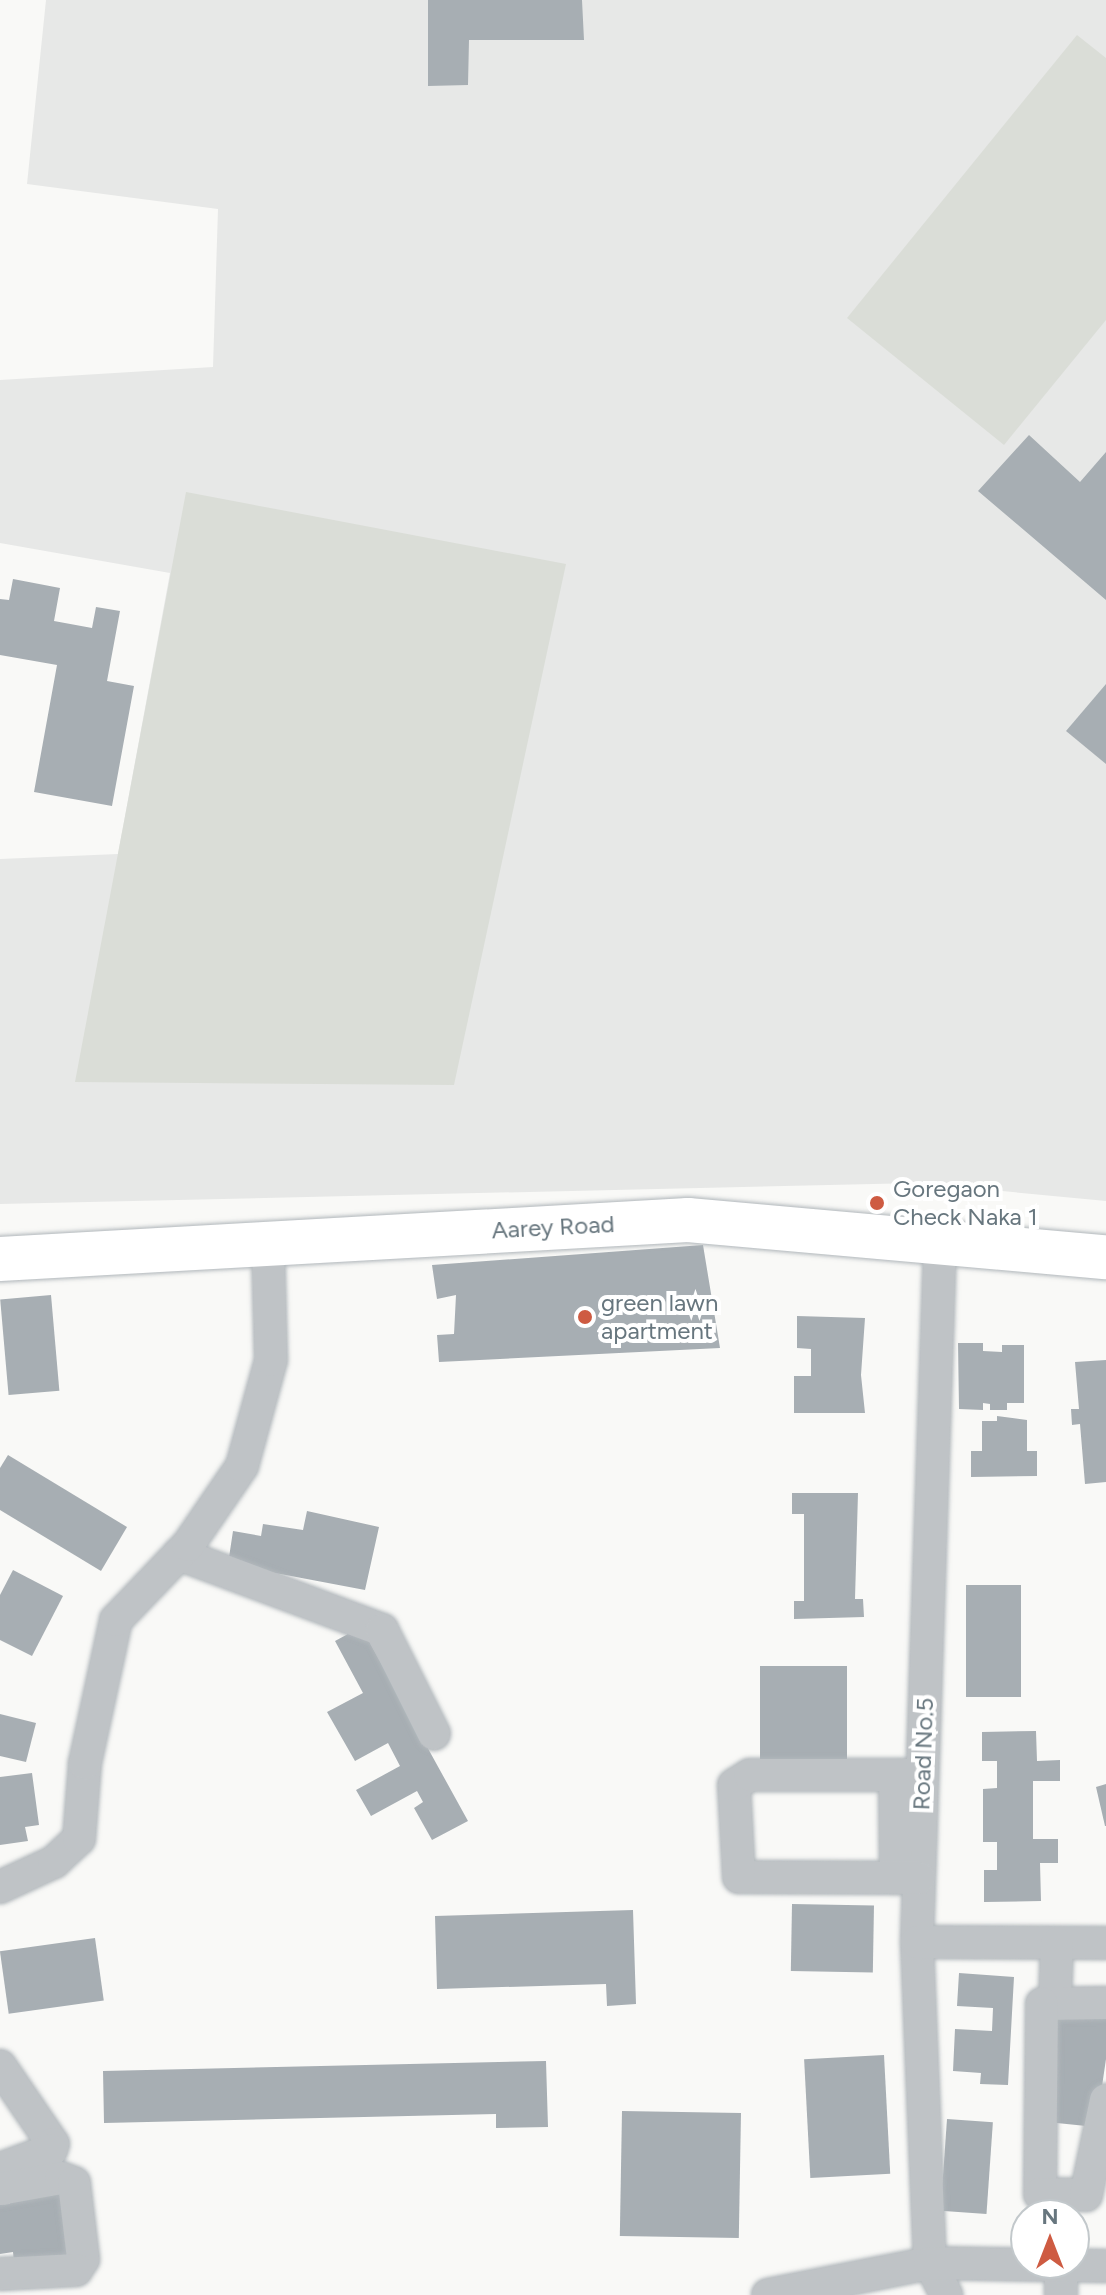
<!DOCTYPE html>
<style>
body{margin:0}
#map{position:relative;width:1106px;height:2295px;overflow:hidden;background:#f9f9f7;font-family:Figtree,sans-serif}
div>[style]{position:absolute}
.built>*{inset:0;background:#e7e8e7}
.green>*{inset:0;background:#daddd7}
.building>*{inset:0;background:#a7aeb3;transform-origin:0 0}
.roads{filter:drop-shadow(0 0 2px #b1b7bb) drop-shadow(0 0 2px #b1b7bb)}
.street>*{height:32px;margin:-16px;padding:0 16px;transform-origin:16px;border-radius:16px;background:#bfc3c6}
.secondary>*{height:44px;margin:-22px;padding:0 22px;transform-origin:22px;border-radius:22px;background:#fff}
.dots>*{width:22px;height:22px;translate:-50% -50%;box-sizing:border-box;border:4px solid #fff;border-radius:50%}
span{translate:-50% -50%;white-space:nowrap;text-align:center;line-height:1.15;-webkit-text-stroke:8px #fff;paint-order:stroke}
.poi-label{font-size:24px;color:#67767e}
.left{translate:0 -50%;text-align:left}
.street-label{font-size:24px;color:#67767e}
.north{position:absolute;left:1010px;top:2199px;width:80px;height:80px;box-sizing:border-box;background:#fff;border:2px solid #c2c8cb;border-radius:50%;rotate:0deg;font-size:22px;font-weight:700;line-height:32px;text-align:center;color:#67767e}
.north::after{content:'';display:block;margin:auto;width:28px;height:36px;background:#ce5b42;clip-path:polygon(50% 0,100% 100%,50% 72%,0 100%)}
</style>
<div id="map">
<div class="built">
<i style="clip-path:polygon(46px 0,1106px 0,1106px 1201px,918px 1183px,0 1204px,0 859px,118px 854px,170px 573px,0 543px,0 380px,213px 367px,218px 209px,27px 184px)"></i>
</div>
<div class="green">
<i style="clip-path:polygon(1077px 35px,1106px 58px,1106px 320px,1004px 445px,847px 318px)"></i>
<i style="clip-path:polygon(186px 492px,566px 564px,454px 1085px,75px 1082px)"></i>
</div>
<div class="building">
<i style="clip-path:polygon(428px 0,582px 0,584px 40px,469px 40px,468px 85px,428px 86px)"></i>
<i style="clip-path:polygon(1029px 435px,1080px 482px,1106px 452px,1106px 600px,978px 491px)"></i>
<i style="clip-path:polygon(13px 579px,60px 588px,54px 621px,92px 628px,96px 607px,120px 611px,107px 681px,134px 686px,112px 806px,34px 792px,57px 665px,0 655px,0 599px,9px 600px)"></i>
<i style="clip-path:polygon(1106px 684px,1106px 764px,1066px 731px)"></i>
<i style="clip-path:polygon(703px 1245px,720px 1348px,439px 1362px,437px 1335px,454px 1334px,456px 1295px,437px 1299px,432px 1265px)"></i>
<i style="left:51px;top:1295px;width:96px;height:51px;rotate:85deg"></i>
<i style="clip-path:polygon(797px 1316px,865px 1318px,861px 1375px,865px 1413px,794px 1413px,794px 1376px,811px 1376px,811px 1349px,797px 1348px)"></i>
<i style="clip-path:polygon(958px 1343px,983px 1343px,983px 1351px,1002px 1352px,1002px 1345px,1024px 1345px,1024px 1403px,1007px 1403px,1007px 1410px,990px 1410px,990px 1404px,983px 1403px,983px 1410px,959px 1409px)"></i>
<i style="clip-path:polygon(1106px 1360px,1106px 1482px,1085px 1484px,1080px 1424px,1072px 1425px,1071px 1409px,1079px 1409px,1075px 1362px)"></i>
<i style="clip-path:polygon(997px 1416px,1027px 1420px,1027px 1451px,1037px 1451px,1037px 1476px,971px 1477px,971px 1451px,982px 1451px,982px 1421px,997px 1421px)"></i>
<i style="clip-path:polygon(8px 1455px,127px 1527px,101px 1571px,0 1510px,0 1468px)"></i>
<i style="clip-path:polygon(792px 1493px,858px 1493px,855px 1599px,863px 1599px,864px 1617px,794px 1619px,794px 1601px,804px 1601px,804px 1514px,792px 1514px)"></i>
<i style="clip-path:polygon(307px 1511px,379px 1527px,365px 1590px,228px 1564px,233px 1531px,261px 1536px,263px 1524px,303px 1530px)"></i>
<i style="clip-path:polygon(13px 1570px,63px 1596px,32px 1656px,0 1640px,0 1595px)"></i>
<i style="left:966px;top:1585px;width:55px;height:112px"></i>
<i style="clip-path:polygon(361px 1627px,468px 1821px,432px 1840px,414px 1808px,423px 1802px,417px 1791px,371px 1816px,356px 1790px,400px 1766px,388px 1743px,355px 1761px,327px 1712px,363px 1693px,335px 1641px)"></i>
<i style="left:760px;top:1666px;width:87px;height:93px"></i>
<i style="clip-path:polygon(0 1714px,36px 1723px,26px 1762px,0 1756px)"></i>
<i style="clip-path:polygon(1036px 1731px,1037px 1761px,1060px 1760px,1060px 1781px,1033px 1781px,1033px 1839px,1058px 1839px,1058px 1863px,1040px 1863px,1041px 1901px,984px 1902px,984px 1870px,997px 1870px,997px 1842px,983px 1842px,983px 1789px,997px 1788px,997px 1761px,982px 1761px,982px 1732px)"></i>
<i style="clip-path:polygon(32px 1773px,39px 1825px,25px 1827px,28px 1841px,0 1845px,0 1777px)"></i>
<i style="clip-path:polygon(1106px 1784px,1106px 1826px,1105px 1826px,1096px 1787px)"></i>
<i style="left:792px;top:1904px;width:82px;height:67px;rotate:1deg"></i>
<i style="clip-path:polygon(633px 1910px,636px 2004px,607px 2006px,606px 1984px,437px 1989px,435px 1916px)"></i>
<i style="left:95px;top:1938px;width:63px;height:96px;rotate:82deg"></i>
<i style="clip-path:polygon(959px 1973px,1014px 1977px,1008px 2085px,980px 2084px,981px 2073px,953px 2071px,955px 2029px,992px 2031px,993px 2008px,957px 2006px)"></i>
<i style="clip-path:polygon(1048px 2010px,1106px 2012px,1106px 2059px,1096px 2127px,1047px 2122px)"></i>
<i style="left:884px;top:2055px;width:119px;height:80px;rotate:87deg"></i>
<i style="clip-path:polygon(546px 2061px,548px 2127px,496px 2128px,496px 2114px,104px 2123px,103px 2071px)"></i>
<i style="left:622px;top:2111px;width:119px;height:125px;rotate:1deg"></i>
<i style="left:947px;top:2119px;width:46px;height:92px;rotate:4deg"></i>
<i style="clip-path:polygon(66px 2183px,76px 2264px,15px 2271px,13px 2252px,0 2254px,0 2205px,10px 2204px,8px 2189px)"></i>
</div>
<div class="roads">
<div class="street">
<i style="left:940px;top:1244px;width:698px;rotate:91.89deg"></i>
<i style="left:917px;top:1942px;width:321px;rotate:87.7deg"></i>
<i style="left:930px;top:2263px;width:36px;rotate:63deg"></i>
<i style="left:179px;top:1554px;width:217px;rotate:20.5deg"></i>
<i style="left:382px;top:1630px;width:116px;rotate:63.4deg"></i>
<i style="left:895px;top:1775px;width:103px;rotate:89.4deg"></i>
<i style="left:919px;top:1878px;width:180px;rotate:-179.7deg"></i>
<i style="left:739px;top:1877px;width:92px;rotate:-93.1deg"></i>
<i style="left:734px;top:1785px;width:19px;rotate:-32deg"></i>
<i style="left:750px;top:1775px;width:172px"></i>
<i style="left:0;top:1887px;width:60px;rotate:-24.8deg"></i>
<i style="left:54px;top:1862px;width:34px;rotate:-43deg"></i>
<i style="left:79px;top:1839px;width:76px;rotate:-85.5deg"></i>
<i style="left:85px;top:1763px;width:146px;rotate:-77.8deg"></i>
<i style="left:116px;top:1620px;width:104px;rotate:-46.2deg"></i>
<i style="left:188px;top:1545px;width:96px;rotate:-55.6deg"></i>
<i style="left:242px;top:1466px;width:110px;rotate:-74.7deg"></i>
<i style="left:271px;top:1360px;width:115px;rotate:-91.5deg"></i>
<i style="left:917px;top:1942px;width:189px;rotate:0.3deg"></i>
<i style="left:1055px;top:2001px;width:57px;rotate:-88deg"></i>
<i style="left:1106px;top:2003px;width:64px;rotate:179.1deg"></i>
<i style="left:1042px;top:2004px;width:190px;rotate:90.6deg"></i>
<i style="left:1040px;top:2194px;width:46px;rotate:1.2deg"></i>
<i style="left:1086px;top:2195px;width:97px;rotate:-78.1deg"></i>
<i style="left:0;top:2066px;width:94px;rotate:55.8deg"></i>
<i style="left:53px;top:2144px;width:6px;rotate:108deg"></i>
<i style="left:51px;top:2150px;width:54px;rotate:159.6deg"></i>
<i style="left:0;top:2189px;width:62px;rotate:-10.2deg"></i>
<i style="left:61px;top:2178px;width:14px;rotate:21deg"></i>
<i style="left:74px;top:2183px;width:77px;rotate:83.2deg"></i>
<i style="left:83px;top:2259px;width:13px;rotate:122deg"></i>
<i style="left:76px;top:2270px;width:76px;rotate:177deg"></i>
<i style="left:1061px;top:2265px;width:30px;rotate:90deg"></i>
<i style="left:768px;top:2295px;width:165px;rotate:-11.2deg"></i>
<i style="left:930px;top:2263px;width:176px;rotate:1deg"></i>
</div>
<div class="secondary">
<i style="left:0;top:1259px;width:689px;rotate:-3.24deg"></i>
<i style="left:688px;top:1220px;width:420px;rotate:5.1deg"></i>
</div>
</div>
<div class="dots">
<i style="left:877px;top:1203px;background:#ce5b42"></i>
<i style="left:585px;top:1317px;background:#ce5b42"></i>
</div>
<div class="poi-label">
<span class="left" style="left:893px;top:1203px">Goregaon<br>Check Naka 1</span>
<span class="left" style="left:601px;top:1317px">green lawn<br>apartment</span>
</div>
<div class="street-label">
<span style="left:553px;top:1227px;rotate:-3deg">Aarey Road</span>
<span style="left:923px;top:1754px;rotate:-88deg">Road No.5</span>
</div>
<div class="north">N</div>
</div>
